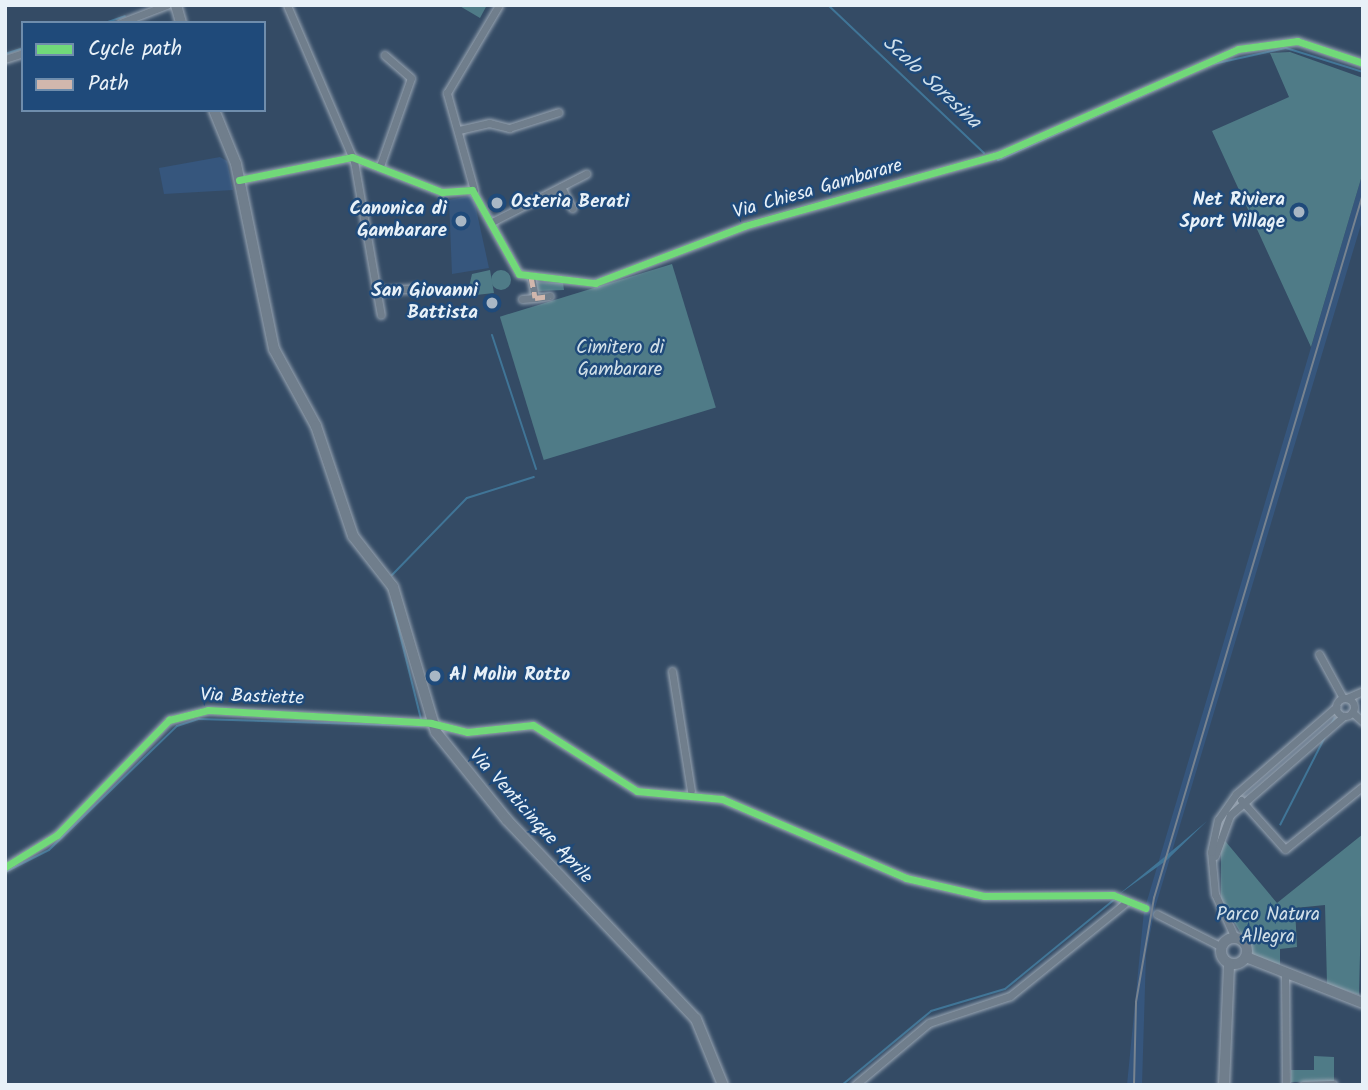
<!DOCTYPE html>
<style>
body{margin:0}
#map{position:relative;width:1368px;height:1090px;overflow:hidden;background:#344b65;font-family:Kalam,sans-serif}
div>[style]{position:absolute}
.built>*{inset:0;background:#36567d}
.green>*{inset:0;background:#4f7b87;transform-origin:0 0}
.round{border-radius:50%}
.water>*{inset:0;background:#407597;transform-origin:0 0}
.stream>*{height:2px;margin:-1px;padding:0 1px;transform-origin:1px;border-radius:1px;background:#407597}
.roads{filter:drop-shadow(0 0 2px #9aa6b3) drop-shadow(0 0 2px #9aa6b3)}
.street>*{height:7px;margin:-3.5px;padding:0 3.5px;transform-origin:3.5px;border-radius:3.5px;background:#707e8c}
.street>.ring{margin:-3.5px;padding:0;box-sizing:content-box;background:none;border:7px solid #707e8c;border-radius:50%}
.secondary>*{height:10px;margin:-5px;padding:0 5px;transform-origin:5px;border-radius:5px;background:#707e8c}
.secondary>.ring{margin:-5px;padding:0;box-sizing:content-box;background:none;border:10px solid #707e8c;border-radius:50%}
.rail>*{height:2px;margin:-1px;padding:0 1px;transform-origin:1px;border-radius:1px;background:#778390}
.quiet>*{height:5px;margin-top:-2.5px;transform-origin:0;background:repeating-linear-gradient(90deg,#d1b7ad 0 10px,transparent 0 15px)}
.cycleway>*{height:7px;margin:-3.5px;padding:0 3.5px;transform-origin:3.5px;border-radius:3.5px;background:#71d979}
.dots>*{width:19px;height:19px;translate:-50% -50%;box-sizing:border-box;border:4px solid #1f4a7a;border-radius:50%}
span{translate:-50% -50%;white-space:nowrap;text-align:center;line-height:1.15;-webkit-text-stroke:5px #1f4a7a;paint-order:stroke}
.street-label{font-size:19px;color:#e8f1f8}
.poi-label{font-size:19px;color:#e8f1f8;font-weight:700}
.right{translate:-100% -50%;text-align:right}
.left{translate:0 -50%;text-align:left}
.park-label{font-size:19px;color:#d2e0e8}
.water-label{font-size:21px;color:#cfdfea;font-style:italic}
.frame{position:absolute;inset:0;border:7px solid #e8f1f8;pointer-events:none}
.legend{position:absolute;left:21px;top:21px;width:245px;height:91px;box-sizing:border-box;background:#1f4a7a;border:2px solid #6f8dac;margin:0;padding:9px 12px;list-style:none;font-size:21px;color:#e8f1f8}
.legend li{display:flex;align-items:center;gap:14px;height:35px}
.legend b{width:35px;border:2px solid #6f8dac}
</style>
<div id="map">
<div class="built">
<i style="clip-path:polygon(220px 157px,227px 161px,233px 190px,164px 194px,159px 168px)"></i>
<i style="clip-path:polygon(1363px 172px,1363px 218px,1155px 908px,1146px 955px,1142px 1085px,1127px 1085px,1144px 911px)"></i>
<i style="clip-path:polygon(473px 195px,489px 268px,452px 274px,449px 200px)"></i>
</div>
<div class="green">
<i style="clip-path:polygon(458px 5px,487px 5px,480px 18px)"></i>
<i style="clip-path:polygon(1290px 52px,1363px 78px,1363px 172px,1311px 347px,1212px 131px,1289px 97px,1270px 53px)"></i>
<i style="left:672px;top:264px;width:150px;height:180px;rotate:73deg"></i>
<i class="round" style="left:491px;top:270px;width:20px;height:20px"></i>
<i style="clip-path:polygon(490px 270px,494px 293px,467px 296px,472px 274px)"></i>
<i style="clip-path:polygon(536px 282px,563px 283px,564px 290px,538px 291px)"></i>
<i style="clip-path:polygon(1363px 834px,1359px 995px,1327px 984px,1325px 905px,1295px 908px,1297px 947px,1280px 949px,1280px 969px,1253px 954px,1221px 900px,1221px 836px,1277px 903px)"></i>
<i style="clip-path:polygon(1314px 1056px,1334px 1057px,1334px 1081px,1291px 1082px,1291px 1070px,1314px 1070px)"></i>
</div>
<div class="water">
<i style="left:1334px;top:717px;width:2px;height:121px;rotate:27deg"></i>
<i style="clip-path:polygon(1207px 821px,1167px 860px,1118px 895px,1179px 845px)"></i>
</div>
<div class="stream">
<i style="left:828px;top:5px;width:215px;rotate:43.5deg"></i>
<i style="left:105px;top:23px;width:21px;rotate:-19deg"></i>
<i style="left:5px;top:54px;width:19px;rotate:-18deg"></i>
<i style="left:1213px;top:64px;width:75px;rotate:-12.4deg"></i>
<i style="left:1286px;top:48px;width:81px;rotate:17.3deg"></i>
<i style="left:998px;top:160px;width:198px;rotate:-24.1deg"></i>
<i style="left:492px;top:335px;width:141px;rotate:71.8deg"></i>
<i style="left:392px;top:575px;width:107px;rotate:-45.8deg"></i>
<i style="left:467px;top:498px;width:70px;rotate:-17.4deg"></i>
<i style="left:392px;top:602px;width:121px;rotate:76.1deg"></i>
<i style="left:5px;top:872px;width:49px;rotate:-26.6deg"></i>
<i style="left:49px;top:850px;width:178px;rotate:-44.1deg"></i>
<i style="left:177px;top:726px;width:23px;rotate:-18deg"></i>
<i style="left:199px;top:719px;width:225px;rotate:1.8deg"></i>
<i style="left:842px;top:1085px;width:116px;rotate:-39.7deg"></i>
<i style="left:931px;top:1011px;width:77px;rotate:-16.6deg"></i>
<i style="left:1005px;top:989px;width:142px;rotate:-39.3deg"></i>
</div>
<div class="roads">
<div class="street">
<i style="left:287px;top:5px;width:170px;rotate:66.8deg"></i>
<i style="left:354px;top:161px;width:156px;rotate:80.1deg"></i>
<i style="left:120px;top:23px;width:50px;rotate:-21deg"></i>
<i style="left:5px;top:59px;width:19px;rotate:-18deg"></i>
<i style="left:459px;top:130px;width:31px;rotate:-13deg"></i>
<i style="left:489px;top:123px;width:21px;rotate:14deg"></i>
<i style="left:509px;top:128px;width:52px;rotate:-17.7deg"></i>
<i style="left:380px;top:166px;width:93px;rotate:-70.6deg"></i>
<i style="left:411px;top:78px;width:35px;rotate:-139deg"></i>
<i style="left:239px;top:180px;width:115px;rotate:-11.5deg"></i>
<i style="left:352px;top:157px;width:97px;rotate:21.3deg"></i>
<i style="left:442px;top:192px;width:30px;rotate:-4deg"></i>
<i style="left:472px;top:190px;width:96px;rotate:60.8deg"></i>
<i style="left:519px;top:274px;width:77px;rotate:6.8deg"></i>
<i style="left:595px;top:283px;width:160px;rotate:-20.9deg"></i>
<i style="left:744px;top:226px;width:266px;rotate:-15.7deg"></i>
<i style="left:1000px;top:154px;width:260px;rotate:-23.8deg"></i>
<i style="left:1238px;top:49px;width:60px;rotate:-7.7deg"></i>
<i style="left:1297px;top:41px;width:70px;rotate:18.4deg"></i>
<i style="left:561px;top:187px;width:24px;rotate:62deg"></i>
<i style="left:474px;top:190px;width:101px;rotate:-105.6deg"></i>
<i style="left:447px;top:93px;width:102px;rotate:-59.4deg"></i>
<i style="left:492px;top:222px;width:106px;rotate:-27.1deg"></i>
<i style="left:531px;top:277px;width:21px;rotate:79deg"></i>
<i style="left:535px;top:298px;width:15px;rotate:-8deg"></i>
<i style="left:377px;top:291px;width:43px;rotate:-4deg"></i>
<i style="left:522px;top:299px;width:13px;rotate:-4deg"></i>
<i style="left:1319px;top:654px;width:50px;rotate:61.4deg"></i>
<i style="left:672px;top:671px;width:121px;rotate:81deg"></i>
<i style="left:1347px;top:698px;width:17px;rotate:-24deg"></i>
<i class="ring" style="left:1336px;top:698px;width:11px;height:11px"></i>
<i style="left:1352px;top:712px;width:15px;rotate:42deg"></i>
<i style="left:1241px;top:800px;width:66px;rotate:48.1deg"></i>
<i style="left:1285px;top:849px;width:100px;rotate:-38.9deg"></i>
<i style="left:1215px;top:856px;width:44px;rotate:-69.9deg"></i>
<i style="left:1230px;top:815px;width:151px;rotate:-41deg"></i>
<i style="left:5px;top:867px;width:61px;rotate:-31.6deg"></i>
<i style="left:57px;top:835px;width:161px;rotate:-45.8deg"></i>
<i style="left:169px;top:720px;width:40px;rotate:-14.4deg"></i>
<i style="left:208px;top:710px;width:223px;rotate:3.3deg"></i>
<i style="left:431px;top:723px;width:37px;rotate:14deg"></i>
<i style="left:467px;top:732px;width:66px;rotate:-6.1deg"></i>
<i style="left:533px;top:725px;width:123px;rotate:32.4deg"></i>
<i style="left:637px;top:791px;width:85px;rotate:5.4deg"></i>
<i style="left:722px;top:799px;width:200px;rotate:23.2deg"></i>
<i style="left:906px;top:878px;width:80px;rotate:13deg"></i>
<i style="left:984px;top:896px;width:129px;rotate:-0.4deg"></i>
<i style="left:1113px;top:895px;width:35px;rotate:22deg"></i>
<i style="left:1157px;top:914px;width:73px;rotate:26.9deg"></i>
<i style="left:1235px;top:938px;width:48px;rotate:-114.4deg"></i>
<i style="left:1215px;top:894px;width:42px;rotate:-95.4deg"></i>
<i style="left:1211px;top:852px;width:33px;rotate:-78deg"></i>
<i style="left:1218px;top:820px;width:32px;rotate:-55deg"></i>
<i style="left:1236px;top:794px;width:133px;rotate:-41deg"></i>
<i style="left:1285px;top:975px;width:110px;rotate:89.5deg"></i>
<i style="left:855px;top:1085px;width:97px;rotate:-40deg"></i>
<i style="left:929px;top:1023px;width:85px;rotate:-18.4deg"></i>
<i style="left:1010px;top:996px;width:146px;rotate:-38.9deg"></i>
<i style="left:1303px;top:1085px;width:30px;rotate:-2deg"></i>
</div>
<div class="secondary">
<i style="left:176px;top:5px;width:19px;rotate:74deg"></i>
<i style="left:214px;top:110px;width:58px;rotate:67.8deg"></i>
<i style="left:236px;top:164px;width:189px;rotate:78.4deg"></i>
<i style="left:274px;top:349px;width:88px;rotate:61.4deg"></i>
<i style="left:316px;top:426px;width:116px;rotate:71.4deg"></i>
<i style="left:353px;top:536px;width:65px;rotate:51.9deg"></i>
<i style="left:393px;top:587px;width:151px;rotate:73.5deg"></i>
<i style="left:436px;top:732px;width:113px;rotate:51.1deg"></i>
<i style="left:507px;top:820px;width:274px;rotate:46.5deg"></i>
<i style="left:696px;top:1019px;width:71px;rotate:67.8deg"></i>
<i class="ring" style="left:1221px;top:938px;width:16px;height:16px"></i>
<i style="left:1246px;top:957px;width:126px;rotate:21.5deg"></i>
<i style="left:1224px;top:1085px;width:121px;rotate:-87.6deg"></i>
</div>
</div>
<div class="rail">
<i style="left:1134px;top:1085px;width:83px;rotate:-88.6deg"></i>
<i style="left:1136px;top:1002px;width:106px;rotate:-80.2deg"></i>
<i style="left:1154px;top:898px;width:734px;rotate:-73.47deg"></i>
</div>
<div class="quiet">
<i style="left:531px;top:277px;width:21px;rotate:79deg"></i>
<i style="left:535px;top:298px;width:15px;rotate:-8deg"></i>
</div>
<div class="cycleway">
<i style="left:239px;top:180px;width:115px;rotate:-11.5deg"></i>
<i style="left:352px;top:157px;width:97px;rotate:21.3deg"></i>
<i style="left:442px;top:192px;width:30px;rotate:-4deg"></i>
<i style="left:472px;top:190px;width:96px;rotate:60.8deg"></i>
<i style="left:519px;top:274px;width:77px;rotate:6.8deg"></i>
<i style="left:595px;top:283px;width:160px;rotate:-20.9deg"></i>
<i style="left:744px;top:226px;width:266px;rotate:-15.7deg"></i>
<i style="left:1000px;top:154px;width:260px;rotate:-23.8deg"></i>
<i style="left:1238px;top:49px;width:60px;rotate:-7.7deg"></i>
<i style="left:1297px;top:41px;width:70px;rotate:18.4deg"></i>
<i style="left:5px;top:867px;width:61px;rotate:-31.6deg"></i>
<i style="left:57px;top:835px;width:161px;rotate:-45.8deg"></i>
<i style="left:169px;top:720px;width:40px;rotate:-14.4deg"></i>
<i style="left:208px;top:710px;width:223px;rotate:3.3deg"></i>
<i style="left:431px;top:723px;width:37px;rotate:14deg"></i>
<i style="left:467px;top:732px;width:66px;rotate:-6.1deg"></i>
<i style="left:533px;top:725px;width:123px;rotate:32.4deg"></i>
<i style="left:637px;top:791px;width:85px;rotate:5.4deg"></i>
<i style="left:722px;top:799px;width:200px;rotate:23.2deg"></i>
<i style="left:906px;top:878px;width:80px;rotate:13deg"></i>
<i style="left:984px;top:896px;width:129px;rotate:-0.4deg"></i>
<i style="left:1113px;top:895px;width:35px;rotate:22deg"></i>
</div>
<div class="dots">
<i style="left:497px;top:203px;background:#a9b7c5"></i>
<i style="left:1299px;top:212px;background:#a9b7c5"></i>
<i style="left:461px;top:221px;background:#a9b7c5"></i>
<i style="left:492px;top:303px;background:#a9b7c5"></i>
<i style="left:435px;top:676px;background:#a9b7c5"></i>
</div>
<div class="street-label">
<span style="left:818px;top:190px;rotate:-16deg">Via Chiesa Gambarare</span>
<span style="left:252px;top:698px;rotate:2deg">Via Bastiette</span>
<span style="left:530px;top:817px;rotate:48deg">Via Venticinque Aprile</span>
</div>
<div class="poi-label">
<span class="right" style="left:1285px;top:212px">Net Riviera<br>Sport Village</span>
<span class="left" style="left:511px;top:203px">Osteria Berati</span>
<span class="right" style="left:447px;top:221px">Canonica di<br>Gambarare</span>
<span class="right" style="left:478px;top:303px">San Giovanni<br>Battista</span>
<span class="left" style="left:449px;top:676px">Al Molin Rotto</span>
</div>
<div class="park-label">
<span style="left:620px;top:360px">Cimitero di<br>Gambarare</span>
<span style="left:1268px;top:927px">Parco Natura<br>Allegra</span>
</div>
<div class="water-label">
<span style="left:931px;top:83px;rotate:43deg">Scolo Soresina</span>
</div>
<div class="frame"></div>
<ul class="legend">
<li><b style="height:9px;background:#71d979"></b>Cycle path</li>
<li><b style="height:9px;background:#d1b7ad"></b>Path</li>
</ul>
</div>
